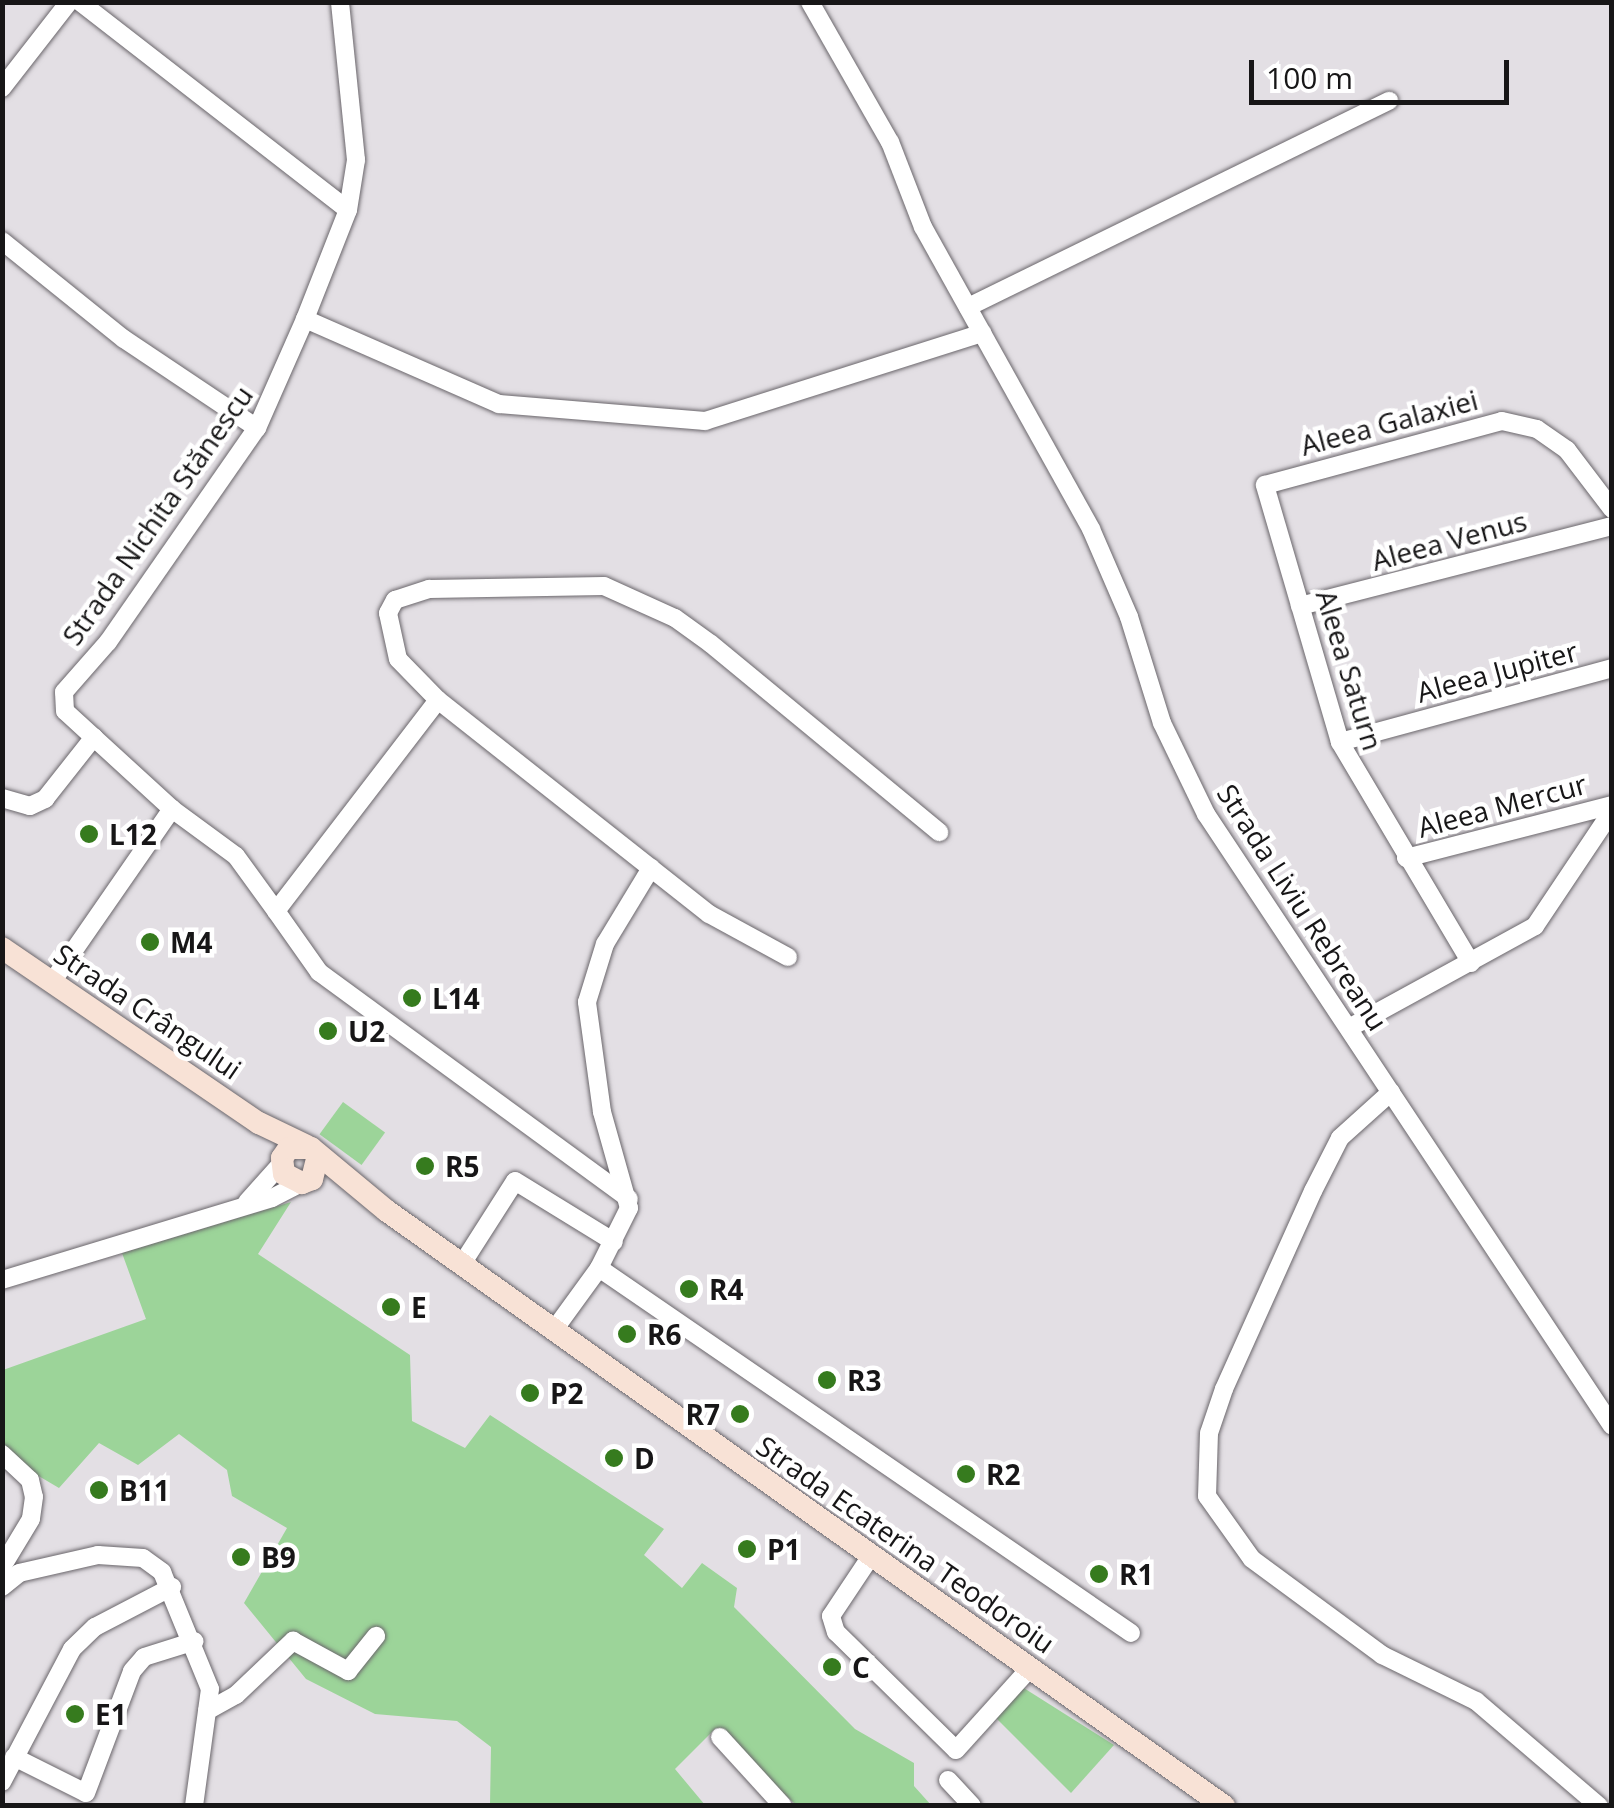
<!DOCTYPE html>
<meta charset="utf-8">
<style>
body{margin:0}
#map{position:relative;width:1614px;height:1808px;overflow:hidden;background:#e3dfe4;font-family:"Open Sans",sans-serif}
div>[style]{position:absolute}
.green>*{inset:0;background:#9cd499;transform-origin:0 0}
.roads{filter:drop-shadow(0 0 2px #6a666b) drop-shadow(0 0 2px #6a666b)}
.minor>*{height:18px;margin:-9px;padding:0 9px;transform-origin:9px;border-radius:9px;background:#fff}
.major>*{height:22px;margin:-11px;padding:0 11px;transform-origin:11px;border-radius:11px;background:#f8e2d6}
.dots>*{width:28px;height:28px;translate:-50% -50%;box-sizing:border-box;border:5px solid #fff;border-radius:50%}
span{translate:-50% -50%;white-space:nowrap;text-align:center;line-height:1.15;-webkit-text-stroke:9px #fff;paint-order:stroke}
.street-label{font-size:28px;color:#171617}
.poi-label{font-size:28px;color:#171617;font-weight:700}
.left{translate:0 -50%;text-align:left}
.right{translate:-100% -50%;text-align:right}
.frame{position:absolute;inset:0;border:5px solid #171617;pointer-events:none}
.scale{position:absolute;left:1249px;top:60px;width:260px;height:45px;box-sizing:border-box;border:5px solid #171617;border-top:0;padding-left:12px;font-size:30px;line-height:35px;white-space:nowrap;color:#171617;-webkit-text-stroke:8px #fff;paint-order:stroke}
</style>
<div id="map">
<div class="green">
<i style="left:343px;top:1102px;width:52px;height:40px;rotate:36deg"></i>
<i style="clip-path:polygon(291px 1202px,258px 1254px,410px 1355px,412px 1421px,465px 1448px,490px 1415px,664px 1529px,644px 1555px,682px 1588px,702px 1563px,737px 1588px,734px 1607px,855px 1729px,914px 1763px,914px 1786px,931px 1805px,796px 1805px,716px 1728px,675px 1769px,705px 1805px,490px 1804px,491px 1747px,457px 1721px,375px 1714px,306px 1679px,244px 1603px,287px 1528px,232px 1496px,227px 1470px,179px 1434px,138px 1465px,99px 1443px,59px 1488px,3px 1455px,3px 1370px,146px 1319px,122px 1253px)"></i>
<i style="clip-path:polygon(1019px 1685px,1114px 1745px,1071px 1793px,992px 1714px)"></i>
</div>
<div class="roads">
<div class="minor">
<i style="left:80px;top:2px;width:339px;rotate:37.8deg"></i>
<i style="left:810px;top:2px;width:161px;rotate:60.3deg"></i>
<i style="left:890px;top:142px;width:91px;rotate:68.8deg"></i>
<i style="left:923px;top:227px;width:346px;rotate:60.9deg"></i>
<i style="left:1091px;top:529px;width:96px;rotate:66.6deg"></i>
<i style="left:1129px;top:617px;width:111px;rotate:72.7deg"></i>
<i style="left:1162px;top:723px;width:101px;rotate:64.2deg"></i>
<i style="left:1206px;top:814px;width:734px;rotate:56.44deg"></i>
<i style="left:2px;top:88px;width:109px;rotate:-52.1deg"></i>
<i style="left:2px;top:241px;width:156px;rotate:38.8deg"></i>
<i style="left:124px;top:339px;width:160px;rotate:33.8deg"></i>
<i style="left:968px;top:307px;width:469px;rotate:-26.1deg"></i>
<i style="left:305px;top:319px;width:212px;rotate:23.7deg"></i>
<i style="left:499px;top:404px;width:207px;rotate:4.7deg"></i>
<i style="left:705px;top:421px;width:291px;rotate:-17.6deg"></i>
<i style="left:1300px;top:606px;width:322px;rotate:-14.4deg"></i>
<i style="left:438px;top:700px;width:266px;rotate:127.5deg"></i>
<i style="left:276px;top:911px;width:75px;rotate:54.8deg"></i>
<i style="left:319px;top:972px;width:384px;rotate:36.2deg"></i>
<i style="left:1340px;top:742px;width:282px;rotate:-15.2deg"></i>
<i style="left:2px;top:798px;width:29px;rotate:16deg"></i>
<i style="left:30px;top:806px;width:17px;rotate:-25deg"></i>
<i style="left:45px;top:799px;width:79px;rotate:-51.7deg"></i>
<i style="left:172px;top:809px;width:79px;rotate:36.3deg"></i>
<i style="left:236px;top:856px;width:68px;rotate:54deg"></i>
<i style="left:1406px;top:858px;width:213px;rotate:-14.4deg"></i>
<i style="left:788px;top:957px;width:90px;rotate:-151.4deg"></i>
<i style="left:709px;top:914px;width:345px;rotate:-141.7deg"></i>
<i style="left:438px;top:700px;width:57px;rotate:-134.3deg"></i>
<i style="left:398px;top:659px;width:47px;rotate:-102.3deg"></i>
<i style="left:388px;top:613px;width:15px;rotate:-62deg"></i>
<i style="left:395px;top:600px;width:36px;rotate:-18deg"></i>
<i style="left:429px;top:589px;width:175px;rotate:-1deg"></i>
<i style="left:604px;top:586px;width:78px;rotate:24.3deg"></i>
<i style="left:675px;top:618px;width:44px;rotate:35.8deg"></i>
<i style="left:711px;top:644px;width:296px;rotate:39.5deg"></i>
<i style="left:1471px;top:963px;width:257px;rotate:-120.7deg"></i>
<i style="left:1340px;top:742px;width:268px;rotate:-106.3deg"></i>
<i style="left:1265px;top:485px;width:245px;rotate:-15.1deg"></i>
<i style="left:1502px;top:421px;width:36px;rotate:13deg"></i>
<i style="left:1537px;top:429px;width:37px;rotate:35deg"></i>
<i style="left:1567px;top:450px;width:74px;rotate:52.7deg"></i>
<i style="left:52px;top:982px;width:211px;rotate:-55.3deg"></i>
<i style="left:172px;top:809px;width:145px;rotate:-137.5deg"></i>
<i style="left:65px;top:711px;width:19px;rotate:-93deg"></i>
<i style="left:64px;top:692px;width:67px;rotate:-48.7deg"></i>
<i style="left:108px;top:642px;width:261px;rotate:-55.2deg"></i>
<i style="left:257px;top:428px;width:119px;rotate:-66.2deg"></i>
<i style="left:305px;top:319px;width:117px;rotate:-68.5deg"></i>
<i style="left:348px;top:210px;width:51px;rotate:-80.9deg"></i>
<i style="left:356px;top:160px;width:159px;rotate:-95.8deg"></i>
<i style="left:1349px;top:1028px;width:212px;rotate:-28.7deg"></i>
<i style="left:1535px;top:926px;width:138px;rotate:-56.2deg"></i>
<i style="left:1391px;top:1092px;width:69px;rotate:138deg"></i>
<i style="left:1340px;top:1138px;width:59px;rotate:117deg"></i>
<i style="left:1313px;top:1191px;width:217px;rotate:114.2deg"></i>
<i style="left:1224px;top:1389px;width:46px;rotate:108.8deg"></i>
<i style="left:1209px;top:1433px;width:63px;rotate:91.8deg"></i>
<i style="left:1207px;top:1496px;width:77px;rotate:54.5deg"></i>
<i style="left:1252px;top:1559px;width:162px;rotate:36.4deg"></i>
<i style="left:1382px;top:1655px;width:105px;rotate:26.1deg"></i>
<i style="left:1476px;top:1701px;width:162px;rotate:40.5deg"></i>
<i style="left:247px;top:1202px;width:51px;rotate:-48.2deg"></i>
<i style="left:462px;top:1264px;width:98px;rotate:-57.4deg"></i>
<i style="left:515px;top:1181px;width:116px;rotate:31.6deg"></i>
<i style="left:599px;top:1268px;width:645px;rotate:34.45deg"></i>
<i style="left:2px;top:1280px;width:282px;rotate:-16.9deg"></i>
<i style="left:272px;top:1198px;width:34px;rotate:-27deg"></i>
<i style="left:554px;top:1330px;width:77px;rotate:-54deg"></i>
<i style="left:599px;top:1268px;width:67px;rotate:-63.4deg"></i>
<i style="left:629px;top:1208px;width:100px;rotate:-105.7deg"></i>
<i style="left:602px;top:1112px;width:111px;rotate:-97.8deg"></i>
<i style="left:587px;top:1002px;width:61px;rotate:-72.8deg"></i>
<i style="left:605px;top:944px;width:89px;rotate:-58.8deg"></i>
<i style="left:2px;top:1454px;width:38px;rotate:43deg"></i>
<i style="left:30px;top:1480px;width:17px;rotate:77deg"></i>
<i style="left:34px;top:1497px;width:22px;rotate:98deg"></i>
<i style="left:31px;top:1519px;width:56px;rotate:121.1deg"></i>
<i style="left:871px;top:1556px;width:72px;rotate:123.7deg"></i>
<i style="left:831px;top:1616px;width:17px;rotate:73deg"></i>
<i style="left:836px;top:1632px;width:168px;rotate:44.5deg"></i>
<i style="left:956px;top:1750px;width:110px;rotate:-47.9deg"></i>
<i style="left:2px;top:1587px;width:22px;rotate:-39deg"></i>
<i style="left:19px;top:1573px;width:81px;rotate:-12.8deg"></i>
<i style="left:98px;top:1555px;width:45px;rotate:3.8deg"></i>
<i style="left:143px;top:1558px;width:24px;rotate:36deg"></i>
<i style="left:162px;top:1572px;width:126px;rotate:67.7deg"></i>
<i style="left:210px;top:1689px;width:118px;rotate:97.8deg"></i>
<i style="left:207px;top:1711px;width:33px;rotate:-29deg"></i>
<i style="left:236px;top:1695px;width:79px;rotate:-43.5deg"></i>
<i style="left:293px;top:1641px;width:63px;rotate:28.6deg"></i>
<i style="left:348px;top:1671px;width:45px;rotate:-51.3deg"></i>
<i style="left:720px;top:1737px;width:93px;rotate:47.6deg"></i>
<i style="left:14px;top:1757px;width:80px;rotate:26.6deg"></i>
<i style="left:86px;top:1793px;width:130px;rotate:-69.3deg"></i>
<i style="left:132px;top:1671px;width:18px;rotate:-49deg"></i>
<i style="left:144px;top:1657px;width:53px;rotate:-17.4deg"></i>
<i style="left:948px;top:1780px;width:35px;rotate:47deg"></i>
<i style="left:2px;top:1782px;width:150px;rotate:-62.2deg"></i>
<i style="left:72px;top:1649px;width:32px;rotate:-44deg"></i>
<i style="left:95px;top:1627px;width:87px;rotate:-27.5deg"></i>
</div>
<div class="major">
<i style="left:2px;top:948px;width:311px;rotate:34.3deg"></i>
<i style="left:259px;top:1123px;width:53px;rotate:25.6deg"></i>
<i style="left:318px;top:1155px;width:25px;rotate:104deg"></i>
<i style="left:312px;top:1179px;width:11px;rotate:158deg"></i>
<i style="left:302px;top:1183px;width:20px;rotate:-153deg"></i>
<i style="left:284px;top:1174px;width:16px;rotate:-97deg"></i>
<i style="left:282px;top:1158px;width:12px;rotate:-55deg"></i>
<i style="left:289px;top:1148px;width:22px"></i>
<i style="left:311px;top:1148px;width:99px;rotate:39.7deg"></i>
<i style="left:387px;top:1211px;width:1027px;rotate:35.41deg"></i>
</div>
</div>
<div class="dots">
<i style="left:89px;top:834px;background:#367b1e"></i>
<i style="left:150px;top:942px;background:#367b1e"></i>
<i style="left:412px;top:998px;background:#367b1e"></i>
<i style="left:328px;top:1031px;background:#367b1e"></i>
<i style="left:425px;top:1166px;background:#367b1e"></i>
<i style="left:689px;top:1289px;background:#367b1e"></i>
<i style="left:391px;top:1307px;background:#367b1e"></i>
<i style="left:627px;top:1334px;background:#367b1e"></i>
<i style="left:827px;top:1380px;background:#367b1e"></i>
<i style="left:530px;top:1393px;background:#367b1e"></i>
<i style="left:740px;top:1414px;background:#367b1e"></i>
<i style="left:614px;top:1458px;background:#367b1e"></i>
<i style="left:966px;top:1474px;background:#367b1e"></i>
<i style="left:99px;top:1490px;background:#367b1e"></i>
<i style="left:747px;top:1549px;background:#367b1e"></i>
<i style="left:241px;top:1557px;background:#367b1e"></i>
<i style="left:1099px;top:1574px;background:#367b1e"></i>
<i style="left:832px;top:1667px;background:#367b1e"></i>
<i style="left:75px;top:1714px;background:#367b1e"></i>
</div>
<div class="street-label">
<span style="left:1389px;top:422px;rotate:-15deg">Aleea Galaxiei</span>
<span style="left:157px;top:515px;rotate:-55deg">Strada Nichita Stănescu</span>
<span style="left:1449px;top:540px;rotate:-15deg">Aleea Venus</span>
<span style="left:1350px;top:670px;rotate:73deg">Aleea Saturn</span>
<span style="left:1497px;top:671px;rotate:-15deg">Aleea Jupiter</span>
<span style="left:1502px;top:805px;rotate:-15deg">Aleea Mercur</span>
<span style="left:1303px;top:907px;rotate:57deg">Strada Liviu Rebreanu</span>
<span style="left:148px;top:1011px;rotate:34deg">Strada Crângului</span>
<span style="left:906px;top:1544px;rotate:35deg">Strada Ecaterina Teodoroiu</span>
</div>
<div class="poi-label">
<span class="left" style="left:109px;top:834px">L12</span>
<span class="left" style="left:170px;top:942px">M4</span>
<span class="left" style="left:432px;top:998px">L14</span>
<span class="left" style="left:348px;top:1031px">U2</span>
<span class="left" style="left:445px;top:1166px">R5</span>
<span class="left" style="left:709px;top:1289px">R4</span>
<span class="left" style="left:411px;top:1307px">E</span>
<span class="left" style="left:647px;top:1334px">R6</span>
<span class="left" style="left:847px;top:1380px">R3</span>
<span class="left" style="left:550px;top:1393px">P2</span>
<span class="right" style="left:720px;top:1414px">R7</span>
<span class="left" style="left:634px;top:1458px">D</span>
<span class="left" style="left:986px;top:1474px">R2</span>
<span class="left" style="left:119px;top:1490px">B11</span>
<span class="left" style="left:767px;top:1549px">P1</span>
<span class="left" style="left:261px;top:1557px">B9</span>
<span class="left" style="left:1119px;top:1574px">R1</span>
<span class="left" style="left:852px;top:1667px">C</span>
<span class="left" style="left:95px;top:1714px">E1</span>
</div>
<div class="frame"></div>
<div class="scale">100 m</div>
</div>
